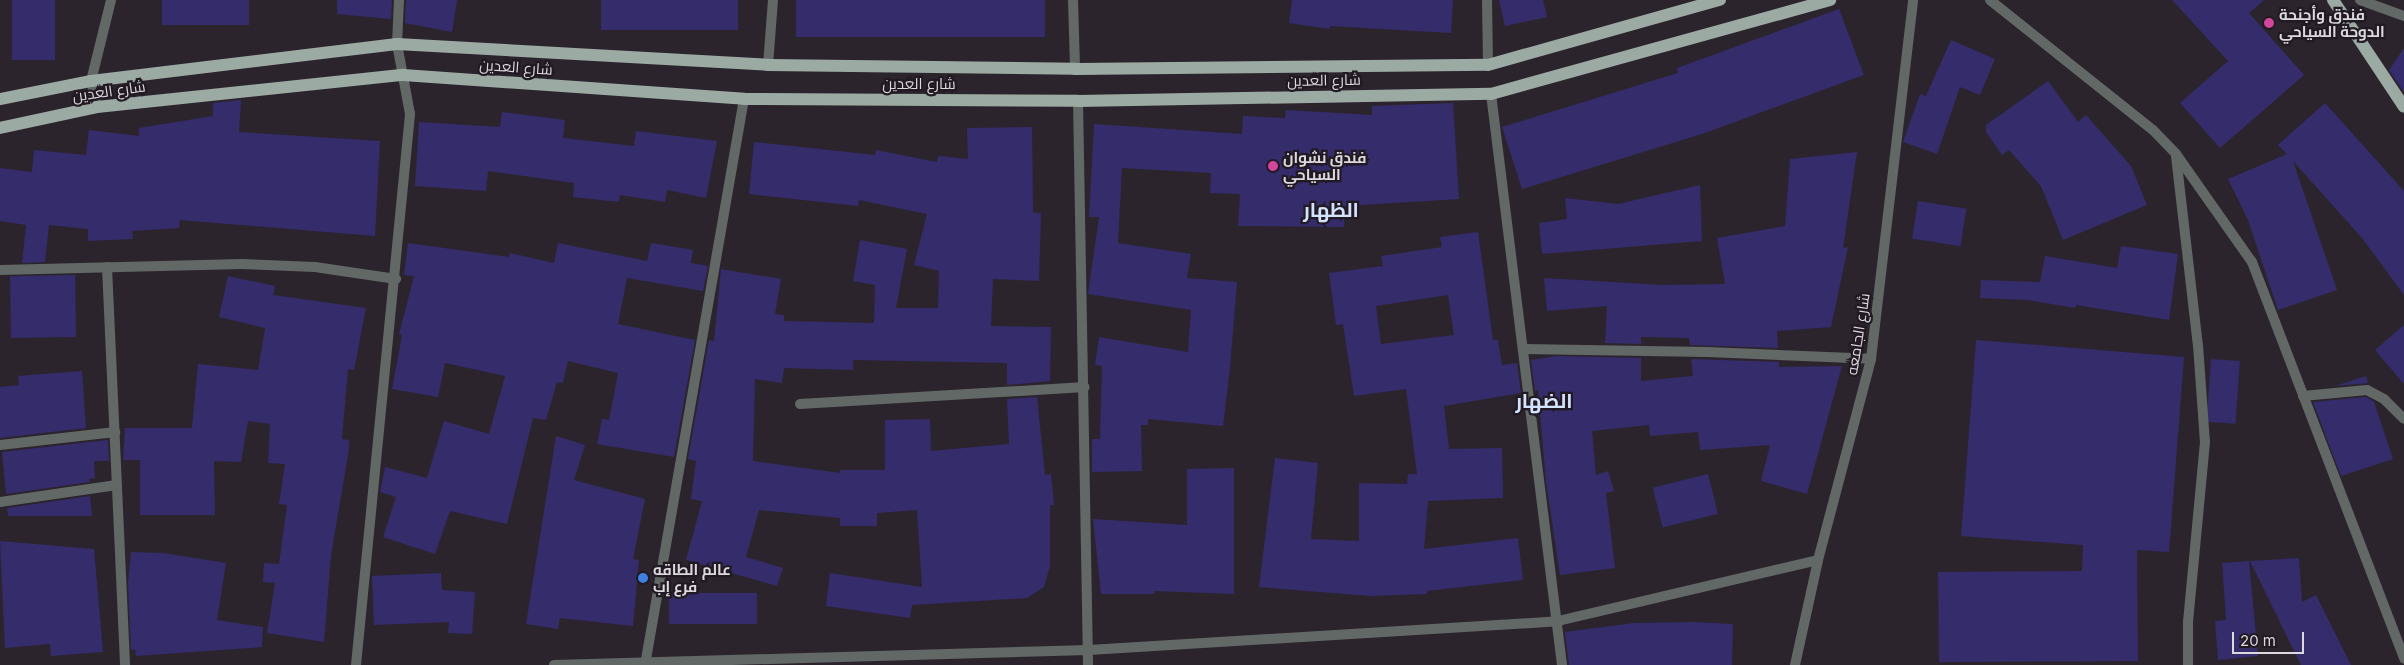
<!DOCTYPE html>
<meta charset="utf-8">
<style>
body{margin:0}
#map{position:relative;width:2404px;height:665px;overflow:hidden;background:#2c242d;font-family:Inter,Cairo,sans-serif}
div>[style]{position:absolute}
.building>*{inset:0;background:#352c6c;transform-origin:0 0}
.minor>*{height:10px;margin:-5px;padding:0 5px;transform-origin:5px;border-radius:5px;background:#626865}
.tertiary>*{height:10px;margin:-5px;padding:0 5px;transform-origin:5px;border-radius:5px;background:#626865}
.primary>*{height:12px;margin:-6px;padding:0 6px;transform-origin:6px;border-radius:6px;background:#9caaa4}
.dots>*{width:14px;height:14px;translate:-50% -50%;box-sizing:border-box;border:2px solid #221a23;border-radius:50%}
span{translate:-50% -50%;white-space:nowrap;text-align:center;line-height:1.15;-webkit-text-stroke:4.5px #221a23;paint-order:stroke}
.poi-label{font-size:15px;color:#ddd8de;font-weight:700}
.left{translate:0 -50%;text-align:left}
.street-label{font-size:15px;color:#ddd8de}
.district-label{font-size:20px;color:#d4e3fd;font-weight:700}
.scale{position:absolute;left:2232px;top:632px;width:72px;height:22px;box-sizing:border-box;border:2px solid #ddd8de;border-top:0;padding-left:6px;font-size:15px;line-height:18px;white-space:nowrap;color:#ddd8de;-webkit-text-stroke:4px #221a23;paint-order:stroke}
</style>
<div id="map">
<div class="building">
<i style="left:12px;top:0;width:43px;height:60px"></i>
<i style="left:162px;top:0;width:87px;height:25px"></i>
<i style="clip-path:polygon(337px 0,392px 0,391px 19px,337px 14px)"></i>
<i style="clip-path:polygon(406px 0,457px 0,452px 32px,405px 23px)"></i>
<i style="left:601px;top:0;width:137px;height:30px"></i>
<i style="left:796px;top:0;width:249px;height:37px"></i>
<i style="clip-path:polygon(1292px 0,1453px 0,1451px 33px,1330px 26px,1330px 29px,1289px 23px)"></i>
<i style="clip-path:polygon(1499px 0,1543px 0,1547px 17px,1505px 26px)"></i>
<i style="clip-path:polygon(2172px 0,2264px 0,2249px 13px,2304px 75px,2220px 148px,2180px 103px,2228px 61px)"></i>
<i style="clip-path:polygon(1839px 9px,1864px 75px,1702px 134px,1522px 189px,1502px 127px,1678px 73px,1677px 68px)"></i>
<i style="clip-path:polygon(1951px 40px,1995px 59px,1980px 95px,1960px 87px,1937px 154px,1903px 142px,1920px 94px,1926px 96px)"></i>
<i style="clip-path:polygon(2404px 48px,2404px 92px,2389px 70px)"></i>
<i style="clip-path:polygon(2048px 81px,2078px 122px,2086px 115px,2131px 166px,2147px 205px,2063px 240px,2041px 186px,2009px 150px,2002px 155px,1986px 132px,1986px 125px)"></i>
<i style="clip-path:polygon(241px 100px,239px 132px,380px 141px,375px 236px,180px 220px,179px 228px,132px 231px,133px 239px,88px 241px,88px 229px,49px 225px,45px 262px,22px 263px,26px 225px,0 221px,0 168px,32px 172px,34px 150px,86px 155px,89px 130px,139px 136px,139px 128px,213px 116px,213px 103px)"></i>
<i style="clip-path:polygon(1453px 103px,1459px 199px,1345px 206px,1344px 227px,1238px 226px,1240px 194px,1210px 193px,1211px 173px,1122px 168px,1118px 243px,1191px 254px,1187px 278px,1237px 282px,1230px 368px,1223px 426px,1148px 419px,1148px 425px,1141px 425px,1142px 471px,1092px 472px,1092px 439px,1100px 439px,1102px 366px,1095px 365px,1099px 337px,1188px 352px,1191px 310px,1088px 294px,1099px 217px,1089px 217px,1094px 124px,1242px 134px,1243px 116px,1285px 118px,1286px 110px,1372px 115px,1372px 106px)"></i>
<i style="clip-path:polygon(2325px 103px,2404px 191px,2404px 295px,2362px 238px,2293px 161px,2337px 290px,2278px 310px,2248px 220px,2228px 179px,2287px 154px,2278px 145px)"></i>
<i style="clip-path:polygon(502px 112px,565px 120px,563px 138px,634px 146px,636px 131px,717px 141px,706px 198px,667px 190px,665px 202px,620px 195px,619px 202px,573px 197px,574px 183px,488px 171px,486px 191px,415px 186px,419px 122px,500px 127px)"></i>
<i style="clip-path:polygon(1032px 127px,1033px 213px,1041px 213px,1039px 281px,993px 279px,991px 326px,1051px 327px,1050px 381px,1007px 385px,1007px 363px,853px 360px,853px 370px,784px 368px,782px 383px,755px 379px,753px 461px,840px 473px,840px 470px,885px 470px,885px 420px,930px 419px,931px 451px,1009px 444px,1007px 399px,1037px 397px,1045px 475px,1051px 474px,1054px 505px,1050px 505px,1050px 566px,1044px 587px,1027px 598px,912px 605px,910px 618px,826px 606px,830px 573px,922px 587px,917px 510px,877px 513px,877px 526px,840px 526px,840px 518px,759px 510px,746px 557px,783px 568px,777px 586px,686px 560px,702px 501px,691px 499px,696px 461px,688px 459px,709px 340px,714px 341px,721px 269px,781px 279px,775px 314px,784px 315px,784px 321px,874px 323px,875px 285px,853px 281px,860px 240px,907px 249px,896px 308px,938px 308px,939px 271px,914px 265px,927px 214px,859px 200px,858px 206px,749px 194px,754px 142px,875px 155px,876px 150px,937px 162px,938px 156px,968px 159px,967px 128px)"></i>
<i style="clip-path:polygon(1857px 152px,1843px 248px,1848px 247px,1831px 327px,1777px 331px,1778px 348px,1690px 345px,1689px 338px,1641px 337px,1641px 344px,1605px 343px,1607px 306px,1547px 311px,1544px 278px,1662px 285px,1725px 284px,1717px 238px,1785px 226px,1790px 159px)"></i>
<i style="clip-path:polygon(1700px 185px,1702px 241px,1542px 254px,1539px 223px,1567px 219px,1565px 198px,1618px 204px)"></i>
<i style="left:1918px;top:201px;width:49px;height:38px;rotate:9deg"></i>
<i style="clip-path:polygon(evenodd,1478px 232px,1493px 340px,1498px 340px,1502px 365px,1517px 363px,1521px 393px,1444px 406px,1449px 449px,1502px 448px,1503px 498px,1428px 501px,1424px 549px,1518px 538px,1523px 580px,1427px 591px,1427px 594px,1370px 596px,1259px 587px,1275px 458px,1318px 463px,1311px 539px,1359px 541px,1359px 483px,1407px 484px,1408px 474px,1417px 474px,1406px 389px,1354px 396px,1343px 324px,1336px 325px,1329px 273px,1383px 266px,1381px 256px,1442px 247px,1440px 237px,1478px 232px,1448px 295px,1454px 335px,1381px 344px,1376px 306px,1448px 295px)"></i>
<i style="clip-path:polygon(408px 243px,509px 257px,510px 253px,554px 263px,558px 243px,647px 261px,651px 243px,693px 250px,691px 263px,708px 266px,703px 291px,627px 278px,618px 324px,695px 340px,674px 457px,597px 444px,602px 419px,609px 420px,618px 373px,568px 361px,563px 383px,557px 382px,546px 420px,533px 418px,507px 524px,450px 511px,435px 554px,383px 537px,396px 497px,380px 492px,385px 467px,427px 478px,444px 421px,489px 434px,505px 376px,445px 363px,438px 397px,392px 389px,402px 335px,399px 334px,414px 276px,404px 275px)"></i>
<i style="clip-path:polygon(2121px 246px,2178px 254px,2169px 320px,2076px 305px,2075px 308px,2028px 300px,1980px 298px,1981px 280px,2040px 282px,2045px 256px,2117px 268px)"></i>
<i style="left:75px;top:275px;width:62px;height:65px;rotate:89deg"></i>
<i style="clip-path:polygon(228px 276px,275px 286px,273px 295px,366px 308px,354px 370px,348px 369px,342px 439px,349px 440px,349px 449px,331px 555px,324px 642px,267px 633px,275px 583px,263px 582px,264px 563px,279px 564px,287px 505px,279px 504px,285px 464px,268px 463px,270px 424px,248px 421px,241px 462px,214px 461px,215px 515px,140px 515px,140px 460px,123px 460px,125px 428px,192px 428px,198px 364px,258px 370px,265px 328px,219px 317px)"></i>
<i style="clip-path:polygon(2404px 325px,2404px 384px,2375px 350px)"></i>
<i style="clip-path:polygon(1976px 340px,2184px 357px,2169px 552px,2137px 550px,2138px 661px,1939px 662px,1938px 572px,2082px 571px,2083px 545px,1961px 536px)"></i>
<i style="clip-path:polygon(1557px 356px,1641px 358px,1641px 381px,1693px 376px,1691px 359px,1779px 362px,1779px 367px,1842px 366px,1807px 494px,1761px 481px,1770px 445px,1700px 450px,1698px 432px,1650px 436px,1649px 425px,1592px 431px,1596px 475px,1608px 471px,1614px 491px,1606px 493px,1615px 568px,1560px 575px,1546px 481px,1538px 390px,1535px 391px,1531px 360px)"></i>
<i style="left:2211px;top:359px;width:29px;height:63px;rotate:4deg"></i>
<i style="clip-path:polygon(82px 371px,86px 428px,0 438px,0 387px,19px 385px,18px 376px)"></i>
<i style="clip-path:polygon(2366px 376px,2368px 383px,2335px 386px)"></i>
<i style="clip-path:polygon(2366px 397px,2374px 402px,2393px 459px,2341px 476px,2313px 402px)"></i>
<i style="clip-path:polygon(556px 436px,585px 445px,574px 480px,645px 499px,633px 559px,639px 560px,633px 626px,560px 618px,558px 629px,526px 624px)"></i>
<i style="clip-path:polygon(108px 440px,109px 461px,94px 461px,95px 478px,89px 479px,90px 482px,6px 494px,2px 452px)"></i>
<i style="clip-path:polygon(1234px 468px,1234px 594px,1155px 591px,1154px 594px,1101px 594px,1093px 519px,1187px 525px,1187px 469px)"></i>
<i style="left:1708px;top:474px;width:41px;height:57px;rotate:76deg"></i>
<i style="clip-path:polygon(90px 496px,92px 516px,8px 516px,7px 508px)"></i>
<i style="clip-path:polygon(0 541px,94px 549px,103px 652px,51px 656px,50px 644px,5px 648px)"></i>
<i style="clip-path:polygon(131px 552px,163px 553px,226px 563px,217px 620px,263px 627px,262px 647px,136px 656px,135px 649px,131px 650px,128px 583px)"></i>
<i style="clip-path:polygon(2299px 558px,2302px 602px,2316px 595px,2351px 665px,2301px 665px,2250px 561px)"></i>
<i style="clip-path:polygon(2249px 561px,2258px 656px,2218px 660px,2215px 621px,2226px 620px,2222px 563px)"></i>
<i style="clip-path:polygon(441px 573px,442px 590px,475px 592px,472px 634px,448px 633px,449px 622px,374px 625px,372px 576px)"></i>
<i style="left:757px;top:593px;width:31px;height:88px;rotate:90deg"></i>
<i style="clip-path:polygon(1694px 622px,1733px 624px,1732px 665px,1569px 665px,1565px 632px,1634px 623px)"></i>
</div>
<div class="minor">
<i style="left:1073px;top:0;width:69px;rotate:88.3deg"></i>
<i style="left:1487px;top:0;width:65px;rotate:89.1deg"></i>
<i style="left:1990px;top:0;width:208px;rotate:38.6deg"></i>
<i style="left:2153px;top:130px;width:33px;rotate:46deg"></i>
<i style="left:2176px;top:154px;width:132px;rotate:54.9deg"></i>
<i style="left:2252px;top:262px;width:425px;rotate:69deg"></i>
<i style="left:2360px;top:0;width:47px;rotate:20deg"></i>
<i style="left:768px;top:65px;width:65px;rotate:-85.6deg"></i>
<i style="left:1491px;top:94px;width:575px;rotate:82.91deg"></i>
<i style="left:1078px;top:101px;width:564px;rotate:88.98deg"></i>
<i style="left:97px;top:107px;width:27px;rotate:-103deg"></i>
<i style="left:91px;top:81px;width:83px;rotate:-76.1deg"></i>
<i style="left:2176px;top:156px;width:190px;rotate:83.4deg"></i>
<i style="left:2198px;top:345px;width:97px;rotate:85.9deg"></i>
<i style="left:2205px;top:442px;width:181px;rotate:95.4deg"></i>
<i style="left:2188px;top:622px;width:43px;rotate:90deg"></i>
<i style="left:107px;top:267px;width:398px;rotate:87.4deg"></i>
<i style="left:0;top:270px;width:242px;rotate:-1.4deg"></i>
<i style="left:242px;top:264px;width:73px;rotate:2.4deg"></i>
<i style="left:315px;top:267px;width:82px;rotate:8.4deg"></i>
<i style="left:1523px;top:349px;width:184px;rotate:0.9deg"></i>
<i style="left:1707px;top:352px;width:164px;rotate:2.4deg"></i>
<i style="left:2303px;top:396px;width:64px;rotate:-5.4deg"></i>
<i style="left:2367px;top:390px;width:19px;rotate:28deg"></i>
<i style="left:2384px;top:399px;width:28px;rotate:45deg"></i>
<i style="left:800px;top:404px;width:285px;rotate:-3.4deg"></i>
<i style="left:0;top:445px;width:116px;rotate:-6.4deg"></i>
<i style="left:0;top:502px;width:118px;rotate:-8.3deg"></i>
<i style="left:356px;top:665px;width:554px;rotate:-84.4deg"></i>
<i style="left:410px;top:114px;width:71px;rotate:-100.5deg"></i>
<i style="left:397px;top:44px;width:44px;rotate:-87.4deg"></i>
<i style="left:554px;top:665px;width:535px;rotate:-1.61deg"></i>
<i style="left:1089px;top:650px;width:470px;rotate:-3.5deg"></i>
<i style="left:1558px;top:621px;width:267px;rotate:-13.2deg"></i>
<i style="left:645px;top:665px;width:575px;rotate:-80.08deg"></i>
</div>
<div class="tertiary">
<i style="left:1795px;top:665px;width:107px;rotate:-77.6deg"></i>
<i style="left:1818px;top:560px;width:208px;rotate:-75.2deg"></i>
<i style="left:1871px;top:359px;width:361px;rotate:-83.3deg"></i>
</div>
<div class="primary">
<i style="left:2333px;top:0;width:128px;rotate:56.4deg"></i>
<i style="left:0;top:99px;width:93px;rotate:-11.2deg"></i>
<i style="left:91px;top:81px;width:308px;rotate:-6.9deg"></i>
<i style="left:397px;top:44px;width:372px;rotate:3.2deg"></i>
<i style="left:768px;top:65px;width:307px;rotate:0.7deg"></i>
<i style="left:1075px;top:69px;width:413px;rotate:-0.6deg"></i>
<i style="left:1488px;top:65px;width:241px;rotate:-15.7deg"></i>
<i style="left:0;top:128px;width:99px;rotate:-12.2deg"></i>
<i style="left:97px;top:107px;width:308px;rotate:-6deg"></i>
<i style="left:403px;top:75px;width:342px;rotate:4deg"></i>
<i style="left:744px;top:99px;width:334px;rotate:0.3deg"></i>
<i style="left:1078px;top:101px;width:413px;rotate:-1deg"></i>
<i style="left:1491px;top:94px;width:352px;rotate:-15.5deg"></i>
</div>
<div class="dots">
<i style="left:2269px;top:23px;background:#d1479c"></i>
<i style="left:1273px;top:166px;background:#d1479c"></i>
<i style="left:643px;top:578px;background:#3f7fe0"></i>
</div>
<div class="poi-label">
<span class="left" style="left:2279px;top:23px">فندق وأجنحة<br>الدوحة السياحي</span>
<span class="left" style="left:1283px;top:166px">فندق نشوان<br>السياحي</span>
<span class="left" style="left:653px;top:578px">عالم الطاقه<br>فرع إب</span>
</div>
<div class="street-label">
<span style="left:516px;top:67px;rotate:4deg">شارع العدين</span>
<span style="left:1324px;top:80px;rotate:-1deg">شارع العدين</span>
<span style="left:919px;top:84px">شارع العدين</span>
<span style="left:109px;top:91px;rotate:-8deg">شارع العدين</span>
<span style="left:1858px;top:334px;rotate:-81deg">شارع الجامعه</span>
</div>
<div class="district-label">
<span style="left:1331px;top:210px">الظهار</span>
<span style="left:1544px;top:401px">الضهار</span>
</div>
<div class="scale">20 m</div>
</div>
